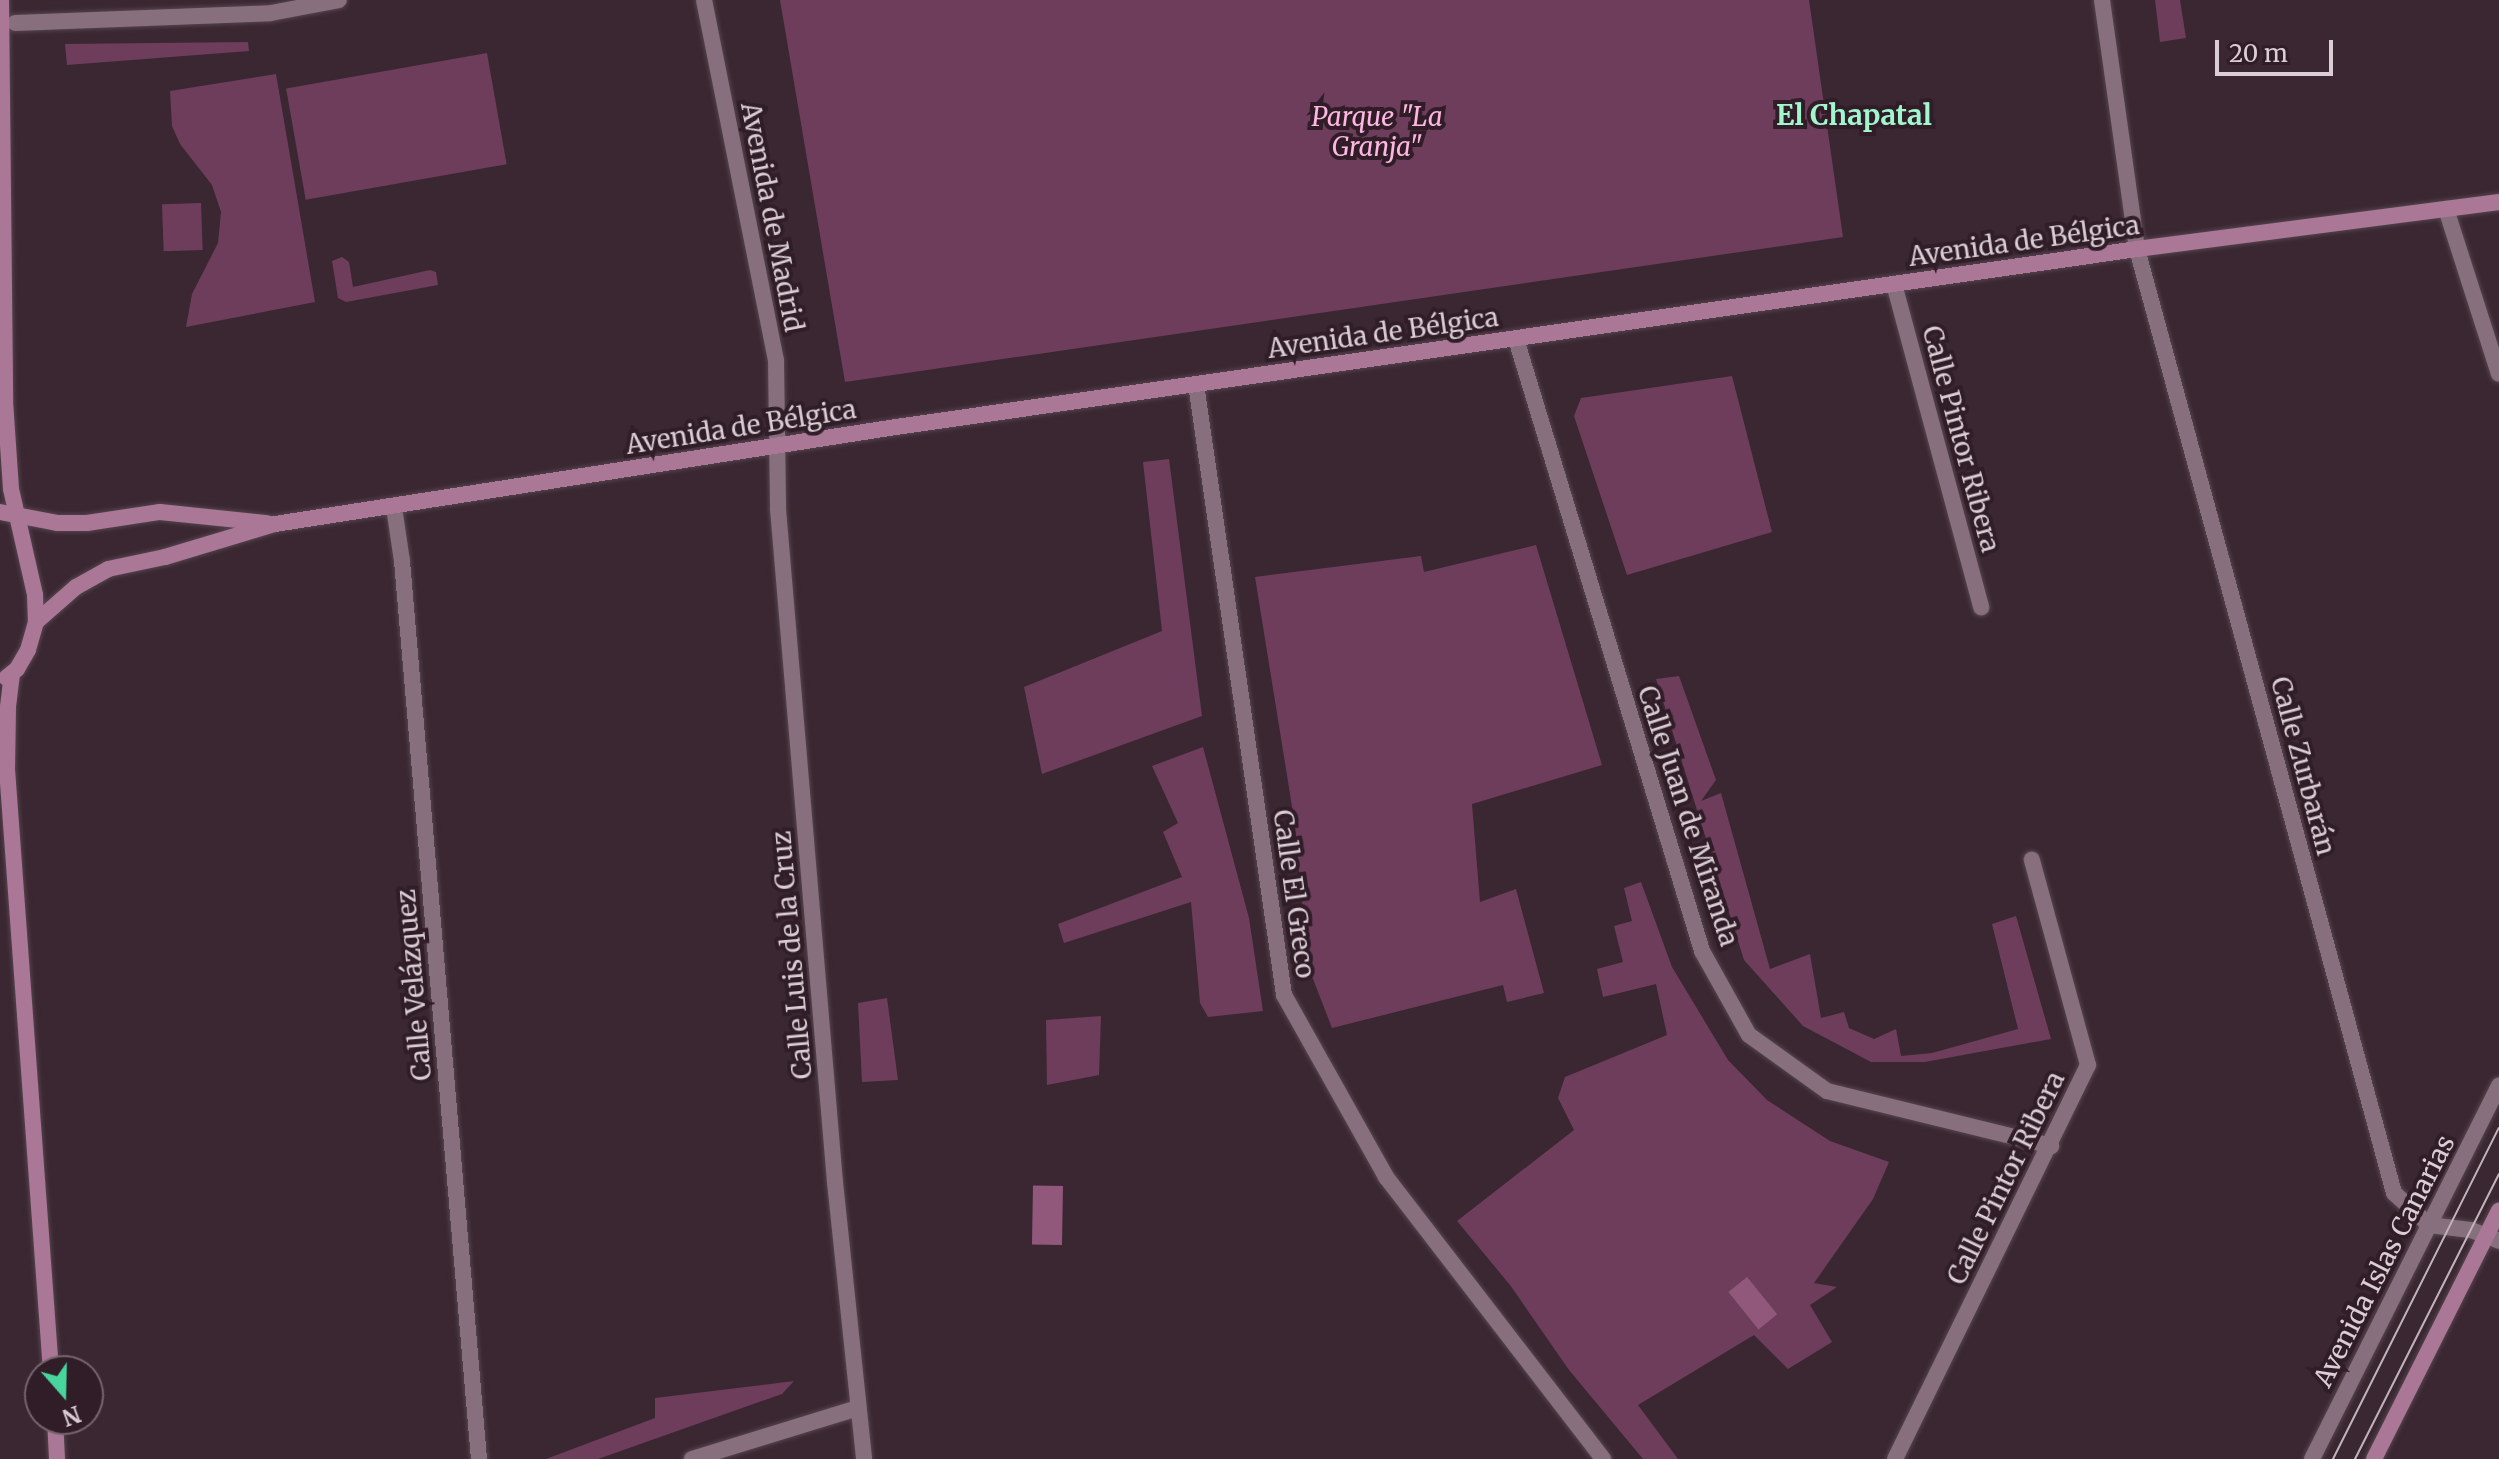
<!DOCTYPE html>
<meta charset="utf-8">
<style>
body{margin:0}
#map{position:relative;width:2499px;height:1459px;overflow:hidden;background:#3a2732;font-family:Merriweather,serif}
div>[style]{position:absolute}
.green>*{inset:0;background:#6d3d5b;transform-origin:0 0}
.water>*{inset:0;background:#91587b;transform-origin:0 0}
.roads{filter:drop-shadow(0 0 2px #55444e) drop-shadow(0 0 2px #55444e)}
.lane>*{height:16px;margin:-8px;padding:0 8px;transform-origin:8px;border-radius:8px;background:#876f7d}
.street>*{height:16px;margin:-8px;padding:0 8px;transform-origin:8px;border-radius:8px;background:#876f7d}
.secondary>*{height:16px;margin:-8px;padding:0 8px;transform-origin:8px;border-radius:8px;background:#ab7796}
.tram>*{height:2px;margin:-1px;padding:0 1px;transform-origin:1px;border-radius:1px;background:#c0b3ba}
span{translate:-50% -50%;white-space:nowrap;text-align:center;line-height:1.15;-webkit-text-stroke:8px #301d28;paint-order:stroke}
.park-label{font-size:26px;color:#fdb7e0;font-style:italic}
.street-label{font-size:26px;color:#dacdd4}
.neighbourhood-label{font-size:28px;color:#a1f6ce;font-weight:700}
.north{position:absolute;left:24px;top:1355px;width:80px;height:80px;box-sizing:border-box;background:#301d28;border:2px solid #74636d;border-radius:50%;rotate:160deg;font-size:22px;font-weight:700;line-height:32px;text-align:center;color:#dacdd4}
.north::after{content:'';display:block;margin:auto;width:28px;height:36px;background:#48d49d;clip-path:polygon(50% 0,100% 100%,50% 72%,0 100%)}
.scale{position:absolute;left:2215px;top:40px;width:118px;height:36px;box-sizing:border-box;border:4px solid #dacdd4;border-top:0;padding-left:10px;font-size:24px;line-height:28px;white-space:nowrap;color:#dacdd4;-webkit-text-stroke:6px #301d28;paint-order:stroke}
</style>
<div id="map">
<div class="green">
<i style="clip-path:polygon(780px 0,1809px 0,1843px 237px,845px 382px)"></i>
<i style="clip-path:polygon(2155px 0,2180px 0,2186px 38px,2160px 42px)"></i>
<i style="clip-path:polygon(248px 42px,249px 51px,67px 65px,65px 44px)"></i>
<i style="left:487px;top:53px;width:113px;height:204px;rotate:80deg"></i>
<i style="clip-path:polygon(276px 74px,315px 302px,186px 327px,192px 294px,218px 243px,221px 212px,212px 185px,180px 144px,172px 126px,170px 91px)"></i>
<i style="left:201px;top:203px;width:47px;height:39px;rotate:88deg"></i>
<i style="clip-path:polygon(342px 257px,349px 262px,353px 287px,430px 270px,436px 272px,438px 285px,346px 302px,338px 298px,332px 261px)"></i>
<i style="clip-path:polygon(1732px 376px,1772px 532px,1627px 575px,1574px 416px,1581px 398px)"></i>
<i style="clip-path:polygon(1169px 459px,1202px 716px,1042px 774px,1024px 687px,1162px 631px,1143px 462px)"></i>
<i style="clip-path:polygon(1536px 545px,1602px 765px,1472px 804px,1480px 902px,1516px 889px,1544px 993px,1507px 1002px,1503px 985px,1332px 1028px,1308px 966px,1295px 825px,1255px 577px,1421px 556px,1424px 572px)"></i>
<i style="clip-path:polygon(1679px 676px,1716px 780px,1701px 801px,1721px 793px,1770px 969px,1810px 954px,1821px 1018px,1844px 1012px,1849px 1028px,1874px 1039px,1896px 1029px,1901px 1056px,1932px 1053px,2018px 1029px,1992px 924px,2016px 916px,2051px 1039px,1925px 1062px,1871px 1062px,1803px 1026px,1744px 960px,1656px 679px)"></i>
<i style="clip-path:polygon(1203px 747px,1249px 918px,1263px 1011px,1208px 1017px,1200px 1003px,1191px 902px,1064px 943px,1058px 924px,1182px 877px,1163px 832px,1178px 823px,1152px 766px)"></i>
<i style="clip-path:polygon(1641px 882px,1672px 967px,1728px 1060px,1767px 1100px,1830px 1141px,1889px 1162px,1873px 1199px,1814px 1283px,1837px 1287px,1810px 1305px,1832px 1342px,1788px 1369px,1754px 1335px,1638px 1405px,1678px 1459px,1643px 1459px,1569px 1370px,1510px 1285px,1457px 1221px,1574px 1130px,1558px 1098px,1565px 1077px,1667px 1035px,1656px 984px,1603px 997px,1597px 969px,1623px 962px,1614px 926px,1632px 921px,1624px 888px)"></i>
<i style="clip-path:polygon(887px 998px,898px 1080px,862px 1082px,858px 1003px)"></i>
<i style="clip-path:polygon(1101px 1016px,1099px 1075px,1047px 1085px,1046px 1020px)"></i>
<i style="clip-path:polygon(794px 1381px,782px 1394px,598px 1459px,546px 1459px,655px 1418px,655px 1398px)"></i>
</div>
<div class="water">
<i style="left:1063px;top:1186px;width:59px;height:30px;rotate:91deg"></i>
<i style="left:1747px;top:1277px;width:48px;height:24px;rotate:51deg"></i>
</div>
<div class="roads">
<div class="lane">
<i style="left:1894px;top:284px;width:335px;rotate:74.9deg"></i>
</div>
<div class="street">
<i style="left:704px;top:0;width:367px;rotate:78.7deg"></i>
<i style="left:776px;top:360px;width:149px;rotate:89.2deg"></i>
<i style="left:778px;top:509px;width:675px;rotate:85.16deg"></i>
<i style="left:835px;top:1182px;width:279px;rotate:84deg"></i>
<i style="left:2102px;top:0;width:251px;rotate:82deg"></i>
<i style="left:2137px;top:249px;width:978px;rotate:74.77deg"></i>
<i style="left:2394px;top:1193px;width:47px;rotate:42.4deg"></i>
<i style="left:2429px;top:1225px;width:42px;rotate:6.8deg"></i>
<i style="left:2471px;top:1230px;width:30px;rotate:21deg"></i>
<i style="left:15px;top:23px;width:256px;rotate:-2.2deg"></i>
<i style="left:271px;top:13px;width:69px;rotate:-10.8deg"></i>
<i style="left:2446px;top:209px;width:173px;rotate:72.2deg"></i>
<i style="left:1516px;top:339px;width:640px;rotate:73.09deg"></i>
<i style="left:1702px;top:951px;width:96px;rotate:60.8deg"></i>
<i style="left:1749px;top:1035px;width:96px;rotate:35.7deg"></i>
<i style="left:1827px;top:1091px;width:231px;rotate:13.8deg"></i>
<i style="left:1196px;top:384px;width:617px;rotate:81.8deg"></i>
<i style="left:1284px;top:995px;width:209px;rotate:60.7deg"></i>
<i style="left:1386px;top:1177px;width:356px;rotate:52.4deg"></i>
<i style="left:394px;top:507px;width:55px;rotate:81.6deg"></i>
<i style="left:402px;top:561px;width:901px;rotate:85.1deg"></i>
<i style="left:692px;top:1459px;width:174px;rotate:-17.1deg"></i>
<i style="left:1895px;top:1459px;width:439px;rotate:-63.9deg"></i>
<i style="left:2088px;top:1065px;width:213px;rotate:-105.3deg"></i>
<i style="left:2312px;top:1459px;width:418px;rotate:-63.4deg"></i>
</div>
<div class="secondary">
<i style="left:1px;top:0;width:401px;rotate:89.4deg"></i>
<i style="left:5px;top:401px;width:88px;rotate:86.1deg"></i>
<i style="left:11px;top:489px;width:109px;rotate:77.2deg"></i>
<i style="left:35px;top:595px;width:27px;rotate:88deg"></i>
<i style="left:36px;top:622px;width:29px;rotate:106deg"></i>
<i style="left:28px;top:650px;width:22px;rotate:120deg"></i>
<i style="left:17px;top:669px;width:14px;rotate:141deg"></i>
<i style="left:0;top:512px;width:58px;rotate:10.9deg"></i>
<i style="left:57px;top:523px;width:30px"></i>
<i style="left:87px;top:523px;width:74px;rotate:-8.6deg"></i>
<i style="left:160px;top:512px;width:108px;rotate:5.9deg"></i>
<i style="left:36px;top:622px;width:53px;rotate:-41.2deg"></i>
<i style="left:76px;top:587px;width:37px;rotate:-29deg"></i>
<i style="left:108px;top:569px;width:58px;rotate:-11.9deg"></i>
<i style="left:165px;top:557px;width:115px;rotate:-16.7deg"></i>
<i style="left:275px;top:524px;width:629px;rotate:-8.88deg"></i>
<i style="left:896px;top:427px;width:1254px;rotate:-8.16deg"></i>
<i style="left:2137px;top:249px;width:365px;rotate:-7.4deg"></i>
<i style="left:12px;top:674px;width:33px;rotate:97deg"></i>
<i style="left:8px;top:707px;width:62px;rotate:90.9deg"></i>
<i style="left:7px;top:769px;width:604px;rotate:85.82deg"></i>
<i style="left:55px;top:1419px;width:40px;rotate:87.1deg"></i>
<i style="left:2374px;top:1459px;width:278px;rotate:-63.3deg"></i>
</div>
</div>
<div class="tram">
<i style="left:2333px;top:1459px;width:370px;rotate:-63.4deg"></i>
<i style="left:2355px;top:1459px;width:319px;rotate:-63.2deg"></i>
</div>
<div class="park-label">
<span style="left:1377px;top:132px">Parque "La<br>Granja"</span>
</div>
<div class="street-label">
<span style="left:772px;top:217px;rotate:79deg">Avenida de Madrid</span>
<span style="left:2024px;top:241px;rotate:-8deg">Avenida de Bélgica</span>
<span style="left:1383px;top:333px;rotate:-8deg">Avenida de Bélgica</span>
<span style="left:741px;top:427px;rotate:-9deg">Avenida de Bélgica</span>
<span style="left:1961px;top:439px;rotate:75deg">Calle Pintor Ribera</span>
<span style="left:2303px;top:766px;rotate:75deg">Calle Zurbarán</span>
<span style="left:1688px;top:816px;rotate:72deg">Calle Juan de Miranda</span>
<span style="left:1294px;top:894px;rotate:82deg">Calle El Greco</span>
<span style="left:792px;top:955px;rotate:-95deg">Calle Luis de la Cruz</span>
<span style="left:414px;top:985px;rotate:-95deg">Calle Velázquez</span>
<span style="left:2006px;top:1178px;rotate:-64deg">Calle Pintor Ribera</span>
<span style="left:2384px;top:1261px;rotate:-63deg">Avenida Islas Canarias</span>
</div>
<div class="neighbourhood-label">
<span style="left:1854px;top:115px">El Chapatal</span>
</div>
<div class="north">N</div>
<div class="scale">20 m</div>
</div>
